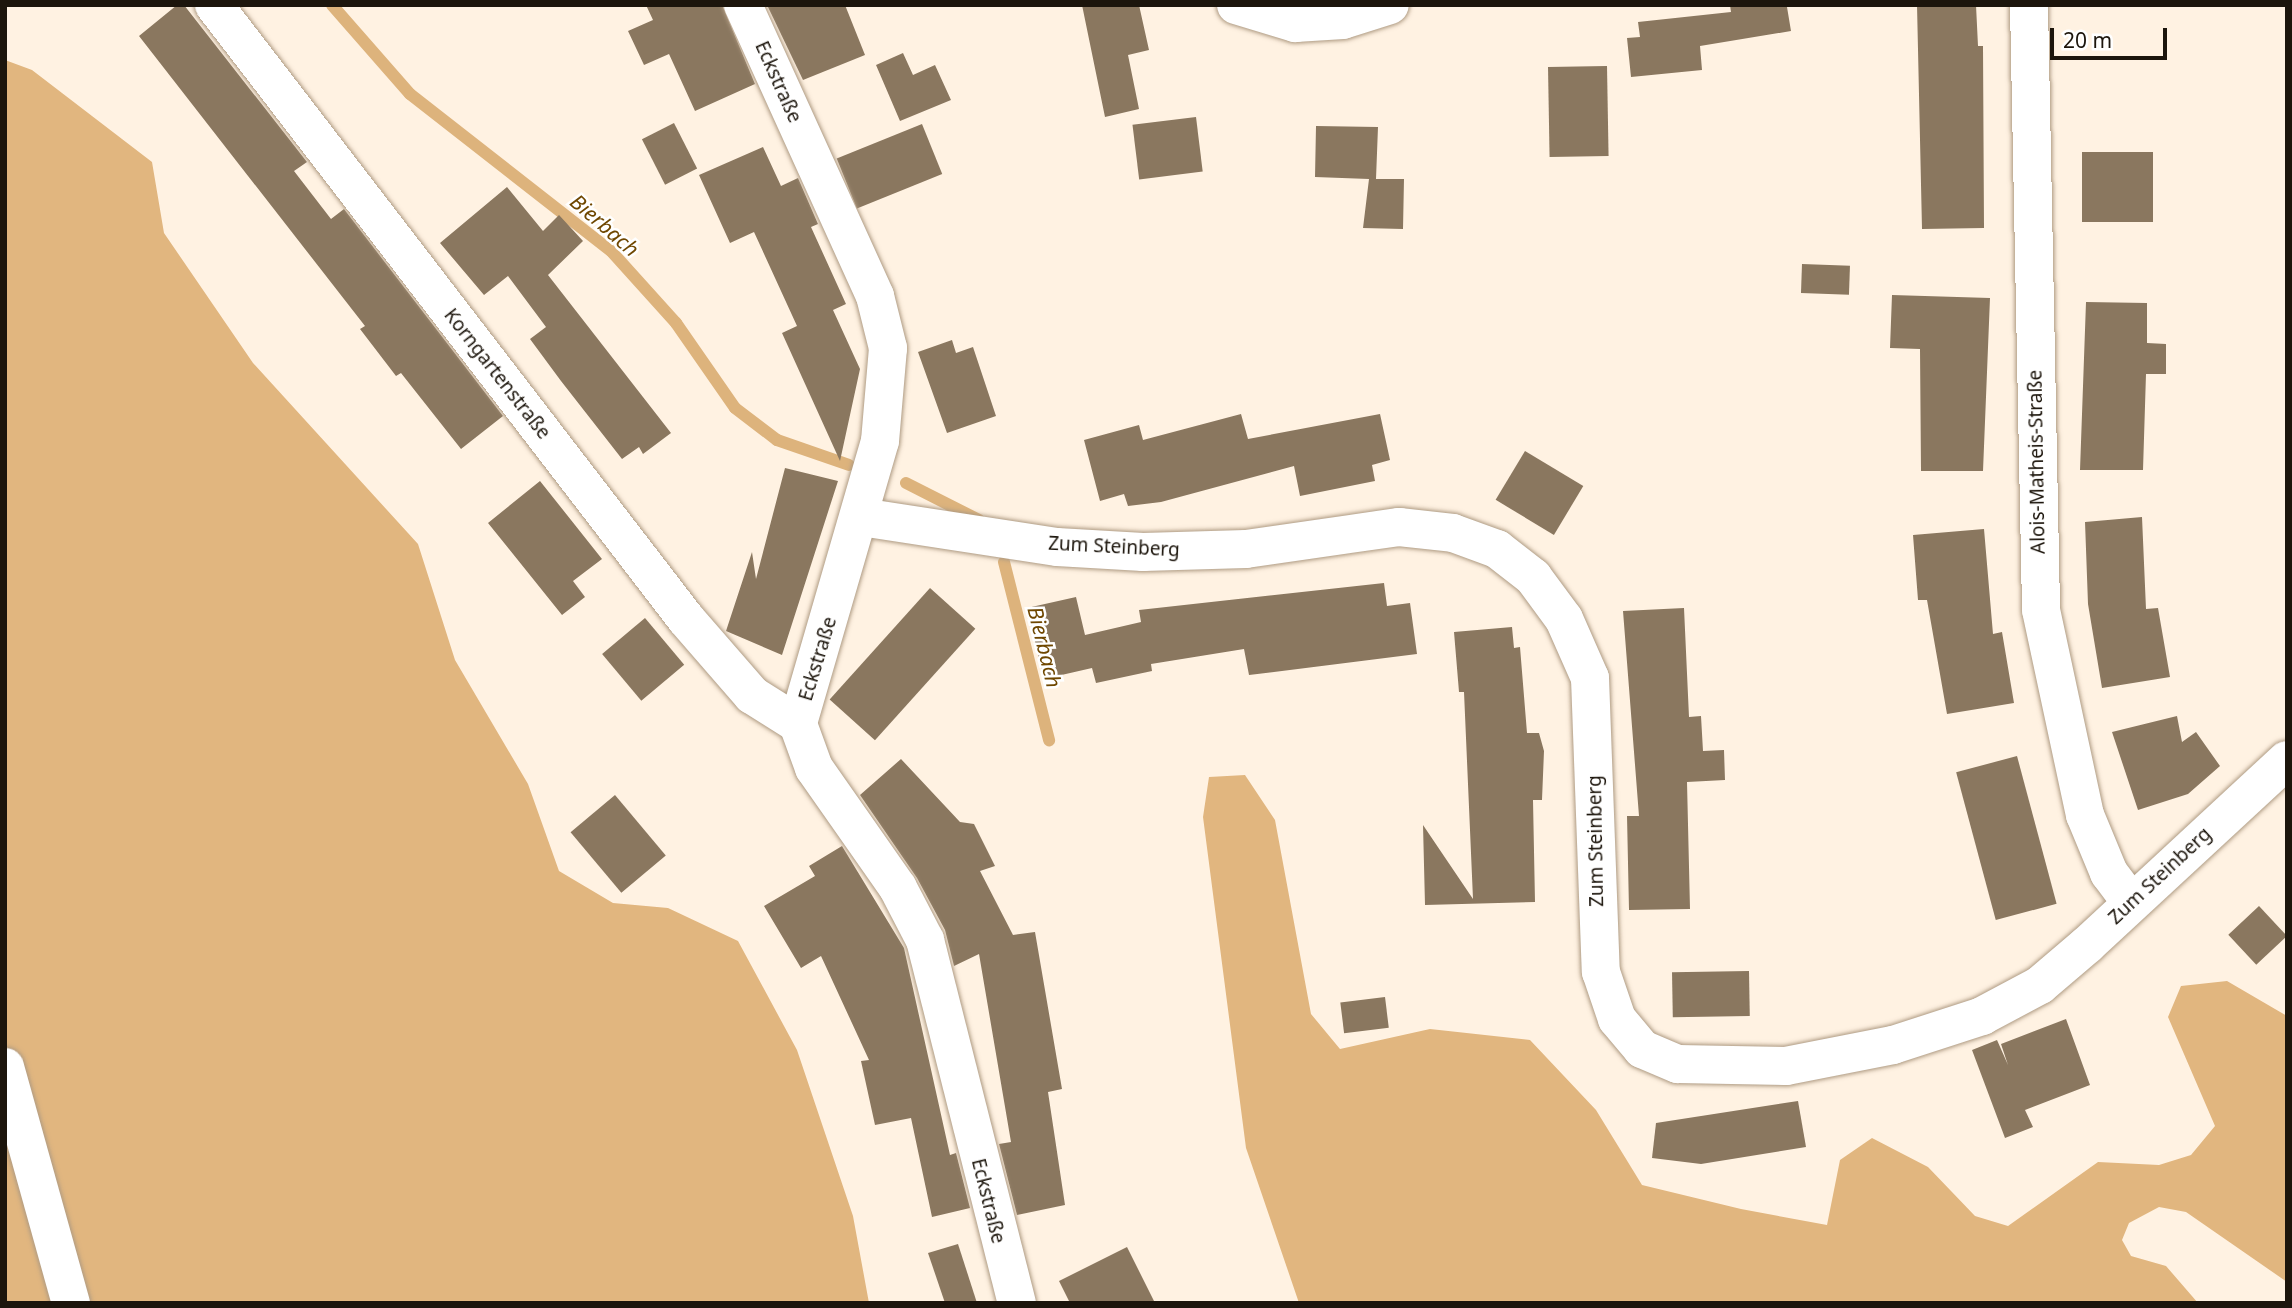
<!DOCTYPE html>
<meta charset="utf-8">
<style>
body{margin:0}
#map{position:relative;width:2292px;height:1308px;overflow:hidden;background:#fff2e2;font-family:"Noto Sans",sans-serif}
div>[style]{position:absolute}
.forest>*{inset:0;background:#e1b67f}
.stream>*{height:12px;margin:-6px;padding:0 6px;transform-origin:6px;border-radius:6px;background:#ddb37c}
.building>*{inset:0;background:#8a775f;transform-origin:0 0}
.roads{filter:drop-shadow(0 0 2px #af9b83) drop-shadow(0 0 2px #af9b83)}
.minor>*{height:38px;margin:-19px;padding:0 19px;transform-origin:19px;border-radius:19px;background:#fff}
span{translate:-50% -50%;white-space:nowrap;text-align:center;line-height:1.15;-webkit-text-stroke:5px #fff;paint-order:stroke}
.street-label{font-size:19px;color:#1c150c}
.water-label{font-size:21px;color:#6f4700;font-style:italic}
.frame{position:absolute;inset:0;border:7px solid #1c150c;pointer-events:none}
.scale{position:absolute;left:2050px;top:28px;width:117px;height:32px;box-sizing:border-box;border:4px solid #1c150c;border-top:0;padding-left:9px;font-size:21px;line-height:24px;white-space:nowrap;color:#1c150c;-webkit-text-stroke:5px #fff;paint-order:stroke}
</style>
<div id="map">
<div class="forest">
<i style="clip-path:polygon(5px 60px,32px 70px,152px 162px,164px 233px,253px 363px,418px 544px,455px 660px,528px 784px,559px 871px,613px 903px,668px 908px,738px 941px,797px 1050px,853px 1216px,869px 1303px,5px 1303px)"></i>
<i style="clip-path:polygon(1245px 775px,1275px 820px,1311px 1014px,1340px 1049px,1430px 1029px,1530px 1040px,1596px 1110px,1642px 1185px,1741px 1209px,1827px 1225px,1840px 1160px,1872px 1138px,1928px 1167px,1975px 1216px,2008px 1226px,2098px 1162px,2159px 1165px,2191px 1155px,2215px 1126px,2168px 1017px,2181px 986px,2227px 981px,2287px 1016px,2287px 1282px,2186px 1212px,2159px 1207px,2129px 1223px,2122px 1240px,2131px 1256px,2166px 1266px,2198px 1303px,1299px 1303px,1246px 1148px,1203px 817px,1209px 777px)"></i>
</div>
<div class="stream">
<i style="left:332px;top:5px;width:118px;rotate:48.8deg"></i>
<i style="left:410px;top:94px;width:256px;rotate:38deg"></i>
<i style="left:612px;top:252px;width:96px;rotate:48deg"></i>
<i style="left:676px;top:323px;width:103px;rotate:55.2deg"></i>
<i style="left:735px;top:408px;width:53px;rotate:37.3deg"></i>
<i style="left:777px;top:440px;width:76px;rotate:19.1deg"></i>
<i style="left:906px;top:483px;width:82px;rotate:26.9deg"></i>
<i style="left:1004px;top:562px;width:184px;rotate:75.8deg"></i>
</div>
<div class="building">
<i style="clip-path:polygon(177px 5px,184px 5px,307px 162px,294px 171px,331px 219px,344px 209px,503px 416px,461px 449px,401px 373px,396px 376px,360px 329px,365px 326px,139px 36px)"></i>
<i style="clip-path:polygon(646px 5px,722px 5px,755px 84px,695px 111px,669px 54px,644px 65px,628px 31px,653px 20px)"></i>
<i style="clip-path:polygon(767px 5px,845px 5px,865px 55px,803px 80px)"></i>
<i style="clip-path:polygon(1082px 5px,1139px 5px,1149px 50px,1128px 55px,1139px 109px,1105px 117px)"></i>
<i style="clip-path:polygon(1730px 5px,1787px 7px,1791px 31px,1700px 46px,1702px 70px,1631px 77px,1627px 38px,1640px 37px,1638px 22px,1731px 12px)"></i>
<i style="clip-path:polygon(1917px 5px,1976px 5px,1978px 46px,1983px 46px,1984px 228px,1922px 229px)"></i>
<i style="clip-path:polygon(903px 53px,913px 75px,935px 65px,951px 100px,900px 121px,876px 65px)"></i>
<i style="left:1607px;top:66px;width:90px;height:59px;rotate:89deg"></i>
<i style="left:1196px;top:117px;width:55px;height:64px;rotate:83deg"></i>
<i style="left:674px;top:123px;width:51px;height:36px;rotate:63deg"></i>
<i style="left:922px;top:124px;width:54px;height:92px;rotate:68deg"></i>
<i style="clip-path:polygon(1316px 126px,1378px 127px,1376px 179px,1404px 179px,1403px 229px,1363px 228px,1369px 179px,1315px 177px)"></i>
<i style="clip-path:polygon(763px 147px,781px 186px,798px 178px,818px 224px,811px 227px,846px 304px,833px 310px,860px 369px,840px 461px,782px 333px,797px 326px,754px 232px,730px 243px,699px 175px)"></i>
<i style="left:2082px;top:152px;width:71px;height:70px"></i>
<i style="clip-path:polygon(507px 187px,543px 231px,559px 215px,583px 241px,548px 275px,671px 433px,643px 454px,639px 447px,622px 459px,561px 381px,530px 339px,546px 327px,508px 276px,484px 295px,440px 243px)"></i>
<i style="left:1802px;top:264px;width:48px;height:29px;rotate:2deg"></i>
<i style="clip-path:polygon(1892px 295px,1990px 298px,1983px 471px,1921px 471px,1920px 349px,1890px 348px)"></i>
<i style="clip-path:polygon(2086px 302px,2147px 303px,2147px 343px,2166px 344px,2166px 374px,2146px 374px,2143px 470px,2080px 470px)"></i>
<i style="clip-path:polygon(952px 340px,956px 353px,973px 347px,996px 416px,947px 433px,918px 352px)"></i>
<i style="clip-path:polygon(1241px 414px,1248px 439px,1380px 414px,1390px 460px,1372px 465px,1375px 481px,1300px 496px,1294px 466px,1161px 502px,1128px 506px,1124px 494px,1100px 501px,1084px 440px,1139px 425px,1143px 440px)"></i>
<i style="left:1525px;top:451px;width:68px;height:57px;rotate:31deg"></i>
<i style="clip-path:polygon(785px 468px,838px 481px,782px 655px,726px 631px,752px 552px,756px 579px)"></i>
<i style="clip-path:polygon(540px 481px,602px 559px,573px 581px,585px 597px,562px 615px,488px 523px)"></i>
<i style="clip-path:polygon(2142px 517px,2146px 609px,2158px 608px,2170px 677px,2102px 688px,2088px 604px,2085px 522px)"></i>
<i style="clip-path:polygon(1984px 529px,1993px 634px,2002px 632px,2014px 703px,1947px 714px,1927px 600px,1918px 600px,1913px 535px)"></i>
<i style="clip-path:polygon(1384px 583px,1387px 606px,1410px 603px,1417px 654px,1249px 675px,1244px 649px,1151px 664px,1152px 671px,1096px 683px,1092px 668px,1044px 679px,1027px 608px,1076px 597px,1085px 635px,1141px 622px,1139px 610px)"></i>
<i style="left:930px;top:588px;width:61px;height:150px;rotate:42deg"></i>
<i style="clip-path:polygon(1684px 608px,1689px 717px,1701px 716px,1703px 751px,1724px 750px,1725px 780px,1687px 782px,1690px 909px,1629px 910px,1627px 816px,1639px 816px,1623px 611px)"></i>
<i style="left:645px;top:618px;width:61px;height:56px;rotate:50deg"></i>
<i style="clip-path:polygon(1512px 627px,1514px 648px,1520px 647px,1527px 733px,1539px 733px,1544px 751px,1542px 800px,1533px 800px,1535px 902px,1425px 905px,1423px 825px,1473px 899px,1464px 692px,1459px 692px,1454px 632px)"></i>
<i style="clip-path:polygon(2177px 716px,2182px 742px,2196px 732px,2220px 766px,2188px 794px,2138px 810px,2112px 732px)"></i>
<i style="left:2017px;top:756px;width:153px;height:63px;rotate:75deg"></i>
<i style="clip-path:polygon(901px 759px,960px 822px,974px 824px,995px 866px,980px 871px,1013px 935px,1035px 932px,1062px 1089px,1048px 1092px,1065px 1205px,1017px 1215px,999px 1144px,1011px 1142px,979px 954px,954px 966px,945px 930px,917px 878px,860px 795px)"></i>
<i style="left:615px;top:795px;width:79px;height:58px;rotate:50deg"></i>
<i style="clip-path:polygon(842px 846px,904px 948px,950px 1155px,956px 1153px,970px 1208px,932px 1217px,911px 1118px,875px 1125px,861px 1061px,869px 1060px,821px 956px,801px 968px,764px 906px,815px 876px,809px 866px)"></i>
<i style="left:2259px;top:906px;width:41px;height:42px;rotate:47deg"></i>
<i style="left:1749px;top:971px;width:45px;height:77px;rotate:89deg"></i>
<i style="left:1385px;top:997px;width:31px;height:45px;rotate:83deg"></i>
<i style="clip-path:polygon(2066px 1019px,2090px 1085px,2025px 1110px,2033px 1127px,2005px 1138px,1972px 1050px,1997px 1040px,2008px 1065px,2001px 1044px)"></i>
<i style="clip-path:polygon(1798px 1101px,1806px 1147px,1701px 1164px,1652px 1158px,1656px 1123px)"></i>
<i style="clip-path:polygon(958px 1244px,977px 1303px,945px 1303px,928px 1253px)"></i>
<i style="clip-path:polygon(1127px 1247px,1155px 1303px,1070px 1303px,1059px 1281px)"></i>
</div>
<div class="roads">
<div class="minor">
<i style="left:214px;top:5px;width:774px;rotate:52.45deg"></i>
<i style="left:686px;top:619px;width:101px;rotate:49deg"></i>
<i style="left:752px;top:695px;width:54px;rotate:32.2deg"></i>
<i style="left:743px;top:5px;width:320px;rotate:65.6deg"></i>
<i style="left:875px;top:296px;width:54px;rotate:76deg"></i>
<i style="left:888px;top:348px;width:93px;rotate:94.9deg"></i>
<i style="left:880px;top:441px;width:295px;rotate:106.2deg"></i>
<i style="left:798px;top:724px;width:47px;rotate:70deg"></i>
<i style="left:814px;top:768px;width:146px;rotate:55deg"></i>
<i style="left:898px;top:888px;width:59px;rotate:62.6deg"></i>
<i style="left:925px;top:940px;width:374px;rotate:75.8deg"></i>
<i style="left:1236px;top:5px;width:62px;rotate:17deg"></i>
<i style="left:1295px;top:23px;width:48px;rotate:-3.6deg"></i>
<i style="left:1343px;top:20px;width:49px;rotate:-17.7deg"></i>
<i style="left:2029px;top:5px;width:605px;rotate:88.86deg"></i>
<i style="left:2041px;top:610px;width:210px;rotate:77.9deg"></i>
<i style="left:2085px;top:815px;width:63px;rotate:67.5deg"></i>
<i style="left:2109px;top:873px;width:36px;rotate:53deg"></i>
<i style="left:861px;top:517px;width:198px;rotate:8.7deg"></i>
<i style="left:1057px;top:547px;width:86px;rotate:3.3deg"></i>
<i style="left:1143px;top:552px;width:103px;rotate:-1.7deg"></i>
<i style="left:1246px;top:549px;width:155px;rotate:-8.2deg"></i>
<i style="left:1399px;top:527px;width:54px;rotate:6.3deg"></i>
<i style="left:1453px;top:533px;width:47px;rotate:20deg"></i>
<i style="left:1497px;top:549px;width:46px;rotate:37.9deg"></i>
<i style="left:1533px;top:577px;width:52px;rotate:53.6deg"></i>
<i style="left:1564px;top:619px;width:64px;rotate:66.2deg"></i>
<i style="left:1590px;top:678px;width:294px;rotate:87.9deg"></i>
<i style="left:1601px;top:972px;width:50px;rotate:71.2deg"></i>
<i style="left:1617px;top:1019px;width:39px;rotate:50deg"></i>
<i style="left:1642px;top:1049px;width:39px;rotate:23deg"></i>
<i style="left:1678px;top:1064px;width:108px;rotate:1.1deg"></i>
<i style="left:1786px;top:1066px;width:109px;rotate:-11.1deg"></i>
<i style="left:1893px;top:1045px;width:94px;rotate:-18deg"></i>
<i style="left:1982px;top:1016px;width:66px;rotate:-28.1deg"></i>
<i style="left:2040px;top:985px;width:62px;rotate:-40.4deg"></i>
<i style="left:2087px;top:945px;width:272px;rotate:-42.8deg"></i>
<i style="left:5px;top:1067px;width:245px;rotate:74.4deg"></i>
</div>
</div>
<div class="street-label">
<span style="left:778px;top:82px;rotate:66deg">Eckstraße</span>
<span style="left:497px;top:374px;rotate:52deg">Korngartenstraße</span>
<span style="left:2037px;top:462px;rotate:-91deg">Alois-Matheis-Straße</span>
<span style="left:1114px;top:547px;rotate:3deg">Zum Steinberg</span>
<span style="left:818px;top:659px;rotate:-73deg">Eckstraße</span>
<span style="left:1596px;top:841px;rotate:-91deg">Zum Steinberg</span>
<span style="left:2160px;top:876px;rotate:-43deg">Zum Steinberg</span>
<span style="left:988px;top:1201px;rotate:76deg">Eckstraße</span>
</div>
<div class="water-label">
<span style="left:605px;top:225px;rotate:41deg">Bierbach</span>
<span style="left:1045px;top:647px;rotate:76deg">Bierbach</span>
</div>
<div class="frame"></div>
<div class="scale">20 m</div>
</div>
